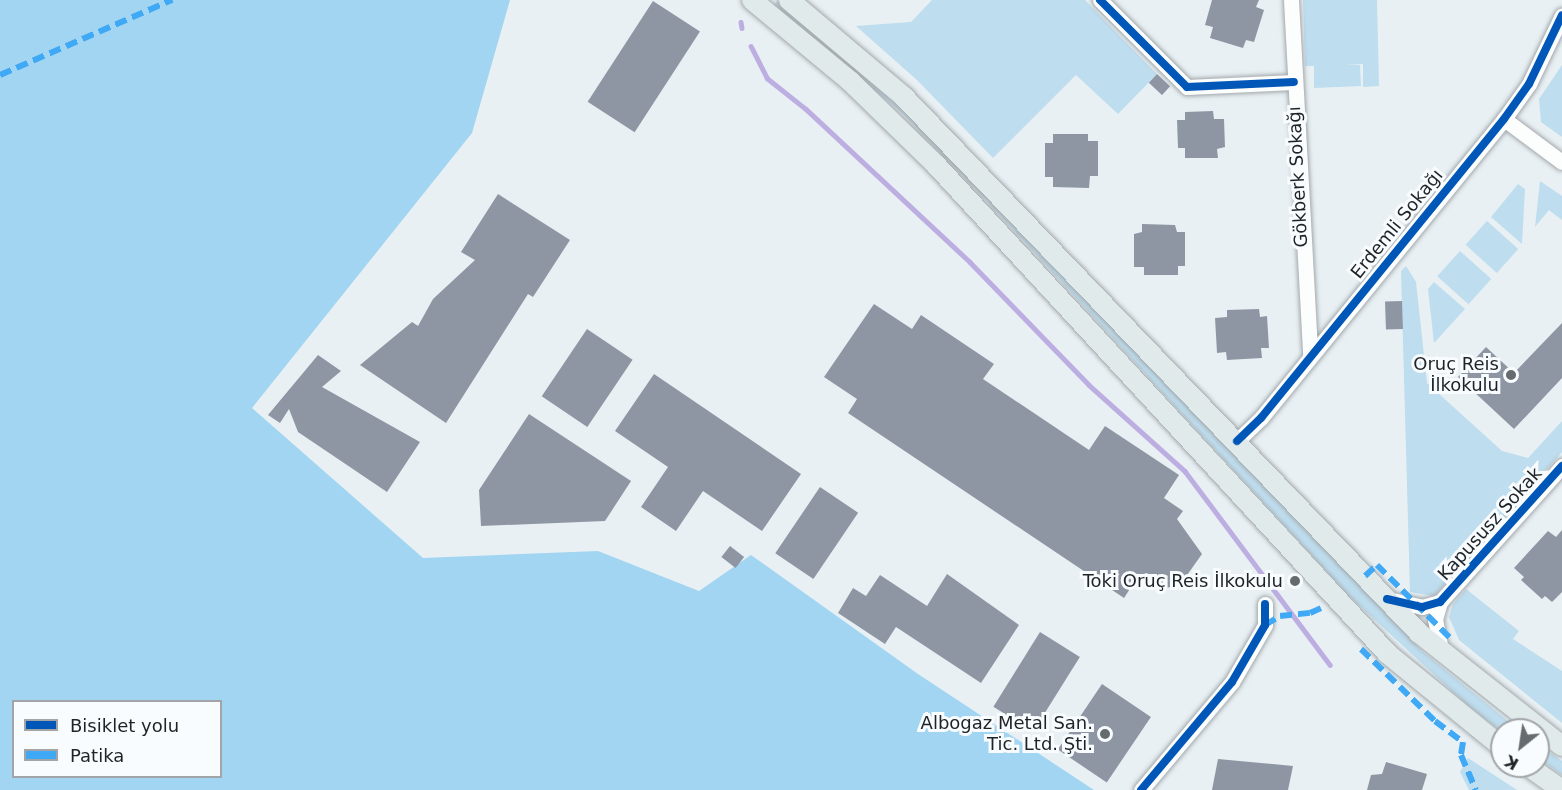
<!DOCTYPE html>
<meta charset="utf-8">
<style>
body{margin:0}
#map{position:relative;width:1562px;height:790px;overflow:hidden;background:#e8f0f4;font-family:"DejaVu Sans",sans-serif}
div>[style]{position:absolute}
.green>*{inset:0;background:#beddee;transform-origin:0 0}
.forest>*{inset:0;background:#a2d5f1}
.stream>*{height:4.5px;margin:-2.25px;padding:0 2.25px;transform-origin:2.25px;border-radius:2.25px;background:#bdaee2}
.building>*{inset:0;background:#8e96a3;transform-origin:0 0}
.roads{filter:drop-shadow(0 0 2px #a3a8ab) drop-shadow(0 0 2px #a3a8ab)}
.minor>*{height:15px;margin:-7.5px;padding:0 7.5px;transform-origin:7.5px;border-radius:7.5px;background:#fcfdfd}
.major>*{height:20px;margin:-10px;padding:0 10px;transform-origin:10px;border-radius:10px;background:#e0eaeb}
.quiet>*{height:6px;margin-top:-3px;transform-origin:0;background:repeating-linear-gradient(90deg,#3fa9f5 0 12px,transparent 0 18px)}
.cycleway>*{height:8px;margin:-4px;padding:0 4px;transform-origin:4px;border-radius:4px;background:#0057b8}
.dots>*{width:16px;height:16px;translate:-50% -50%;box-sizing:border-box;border:3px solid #f9fcfe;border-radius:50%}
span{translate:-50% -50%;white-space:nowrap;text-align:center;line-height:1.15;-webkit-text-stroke:6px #f9fcfe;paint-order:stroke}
.street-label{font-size:18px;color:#1e2326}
.poi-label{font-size:18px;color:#1e2326}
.right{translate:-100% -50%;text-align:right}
.legend{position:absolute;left:12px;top:700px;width:210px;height:78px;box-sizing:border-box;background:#f9fcfe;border:2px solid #a1a5a8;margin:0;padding:8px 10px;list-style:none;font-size:18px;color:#1e2326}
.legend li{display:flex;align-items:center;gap:12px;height:30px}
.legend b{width:30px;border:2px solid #a1a5a8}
.north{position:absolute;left:1490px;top:718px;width:60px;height:60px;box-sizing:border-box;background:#f9fcfe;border:2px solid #a1a5a8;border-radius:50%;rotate:210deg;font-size:16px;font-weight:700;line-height:24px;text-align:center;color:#1e2326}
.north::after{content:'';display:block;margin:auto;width:21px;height:27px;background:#656b6e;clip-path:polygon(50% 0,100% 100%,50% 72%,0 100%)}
</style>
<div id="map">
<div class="green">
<i style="clip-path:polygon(932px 0,1085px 0,1157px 74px,1118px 114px,1076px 75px,993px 158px,917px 80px,856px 26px,911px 22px)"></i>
<i style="clip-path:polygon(1303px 0,1377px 0,1379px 86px,1363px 87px,1363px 64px,1345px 65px,1360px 65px,1361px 86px,1314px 88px,1314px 66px,1305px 66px)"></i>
<i style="clip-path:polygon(777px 1px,904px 110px,1422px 651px,1519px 730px,1502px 732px,1467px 705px,1349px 596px,975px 188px,903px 114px,774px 5px)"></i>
<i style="clip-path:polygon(1562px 65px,1562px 137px,1541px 122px,1539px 99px)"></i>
<i style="clip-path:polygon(1540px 181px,1562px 196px,1562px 220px,1549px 210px,1535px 227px)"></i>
<i style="clip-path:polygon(1518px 184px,1525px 189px,1522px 244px,1491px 217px)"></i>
<i style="left:1487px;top:221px;width:42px;height:32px;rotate:42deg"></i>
<i style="left:1460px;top:251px;width:42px;height:34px;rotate:42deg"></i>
<i style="clip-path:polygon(1406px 266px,1416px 282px,1427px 383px,1502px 451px,1528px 458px,1562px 421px,1562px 452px,1434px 596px,1410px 592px,1401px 271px)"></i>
<i style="clip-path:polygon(1434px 282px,1465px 309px,1434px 343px,1428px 289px)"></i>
<i style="clip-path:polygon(1466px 589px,1519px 631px,1513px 639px,1562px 671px,1562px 723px,1459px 640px,1449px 617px,1453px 604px)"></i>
<i style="clip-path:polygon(1538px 744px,1562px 761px,1562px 775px,1538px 758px)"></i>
<i style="clip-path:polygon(1468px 758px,1517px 790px,1469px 790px,1460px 772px)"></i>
</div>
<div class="forest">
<i style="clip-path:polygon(evenodd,0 0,510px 0,472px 133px,252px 408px,423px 558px,598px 551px,699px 591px,751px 555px,918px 674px,1094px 790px,0 790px,0 0,14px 702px,220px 702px,220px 776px,14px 776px,14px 702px)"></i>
</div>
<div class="stream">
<i style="left:741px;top:22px;width:6px;rotate:81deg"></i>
<i style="left:751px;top:46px;width:36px;rotate:63deg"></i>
<i style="left:767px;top:78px;width:50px;rotate:38.5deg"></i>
<i style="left:806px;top:109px;width:224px;rotate:43deg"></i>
<i style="left:970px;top:262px;width:171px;rotate:45.9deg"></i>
<i style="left:1089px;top:385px;width:129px;rotate:41.9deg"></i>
<i style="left:1185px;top:471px;width:242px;rotate:53.2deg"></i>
</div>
<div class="building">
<i style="clip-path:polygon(1212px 0,1259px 0,1256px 7px,1264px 10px,1254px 42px,1246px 40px,1243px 48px,1210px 38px,1213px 27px,1205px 25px)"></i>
<i style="left:653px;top:1px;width:56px;height:120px;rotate:33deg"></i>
<i style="left:1157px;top:74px;width:18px;height:12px;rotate:43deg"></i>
<i style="clip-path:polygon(1213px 111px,1214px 119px,1224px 119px,1225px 147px,1217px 149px,1218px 158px,1185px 158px,1185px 148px,1178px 148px,1177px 120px,1185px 120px,1185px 112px)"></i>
<i style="clip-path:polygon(1053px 134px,1088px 134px,1088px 141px,1098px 141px,1098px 176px,1090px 176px,1089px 188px,1053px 187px,1053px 177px,1045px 177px,1045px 143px,1053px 143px)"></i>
<i style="clip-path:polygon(498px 194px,570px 240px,533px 297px,528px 294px,446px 423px,360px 365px,412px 322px,418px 326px,433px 299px,475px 260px,461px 252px)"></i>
<i style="clip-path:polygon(1142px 224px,1175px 225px,1177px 232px,1185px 232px,1185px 266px,1178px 266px,1178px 275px,1144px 275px,1144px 267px,1134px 267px,1134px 234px,1142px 232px)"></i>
<i style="left:1402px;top:301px;width:28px;height:17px;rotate:88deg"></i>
<i style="clip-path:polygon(874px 304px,912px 329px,921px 315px,994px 364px,983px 379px,1089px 450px,1105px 426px,1179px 475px,1164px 498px,1183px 511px,1177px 519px,1202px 554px,1180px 585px,1156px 590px,1137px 578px,1124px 598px,848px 413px,857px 399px,824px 377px)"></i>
<i style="clip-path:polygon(1259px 309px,1260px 317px,1267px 316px,1269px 348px,1261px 348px,1262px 358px,1227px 360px,1226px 352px,1217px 353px,1215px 318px,1227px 317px,1227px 310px)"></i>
<i style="clip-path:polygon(1562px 323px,1562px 378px,1514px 429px,1458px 377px,1486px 347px,1514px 373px)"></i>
<i style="left:587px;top:329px;width:55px;height:81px;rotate:34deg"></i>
<i style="clip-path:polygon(318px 355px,341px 371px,322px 387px,420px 442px,387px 492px,298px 432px,289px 409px,280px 423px,268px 415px)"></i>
<i style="clip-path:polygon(654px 374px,801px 474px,762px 531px,703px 491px,676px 531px,641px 507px,668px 467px,615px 431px)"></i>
<i style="clip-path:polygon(529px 414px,631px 481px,605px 521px,481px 526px,479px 490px)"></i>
<i style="left:820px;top:487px;width:46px;height:80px;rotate:34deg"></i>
<i style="clip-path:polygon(1562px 530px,1562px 592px,1552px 602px,1545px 596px,1542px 599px,1521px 580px,1524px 577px,1514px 568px,1548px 531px,1556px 537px)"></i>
<i style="left:730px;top:546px;width:18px;height:14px;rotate:38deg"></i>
<i style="clip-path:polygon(947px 574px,1019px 625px,981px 683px,896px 627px,885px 644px,838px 613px,853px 588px,866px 596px,880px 575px,927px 606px)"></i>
<i style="left:1040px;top:632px;width:47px;height:88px;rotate:32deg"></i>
<i style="left:1102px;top:684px;width:59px;height:79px;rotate:34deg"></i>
<i style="clip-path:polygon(1218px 759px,1293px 766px,1288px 790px,1212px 790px)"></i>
<i style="clip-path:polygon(1386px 762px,1427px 774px,1422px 790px,1367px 790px,1371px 775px,1382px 774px)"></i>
</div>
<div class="roads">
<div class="minor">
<i style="left:1100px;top:0;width:123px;rotate:45deg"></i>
<i style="left:1187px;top:87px;width:107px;rotate:-2.7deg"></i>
<i style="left:1291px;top:0;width:356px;rotate:86.9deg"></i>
<i style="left:1504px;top:119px;width:72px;rotate:36.6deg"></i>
<i style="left:1237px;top:441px;width:33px;rotate:-44deg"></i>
<i style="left:1261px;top:418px;width:385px;rotate:-50.9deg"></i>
<i style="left:1504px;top:119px;width:43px;rotate:-54.5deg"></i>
<i style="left:1529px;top:84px;width:76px;rotate:-64.4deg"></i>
<i style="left:1388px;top:599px;width:35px;rotate:13deg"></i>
<i style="left:1422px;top:607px;width:19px;rotate:-16deg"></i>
<i style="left:1440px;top:602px;width:183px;rotate:-48.1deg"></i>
<i style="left:1440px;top:602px;width:18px;rotate:106deg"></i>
<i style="left:1435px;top:619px;width:33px;rotate:79deg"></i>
<i style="left:1141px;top:790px;width:141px;rotate:-49.9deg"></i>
<i style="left:1232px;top:682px;width:66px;rotate:-59.9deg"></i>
<i style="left:1265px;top:625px;width:21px;rotate:-90deg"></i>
</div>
<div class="major">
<i style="left:752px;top:0;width:127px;rotate:39.6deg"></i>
<i style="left:850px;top:81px;width:122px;rotate:44.3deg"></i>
<i style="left:937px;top:166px;width:664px;rotate:47.26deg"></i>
<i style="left:1388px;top:654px;width:147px;rotate:39.2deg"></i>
<i style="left:789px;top:0;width:150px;rotate:40.1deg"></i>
<i style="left:904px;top:97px;width:743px;rotate:46.14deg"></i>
<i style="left:1419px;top:633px;width:182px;rotate:38.3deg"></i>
<i style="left:1528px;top:766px;width:42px;rotate:35.2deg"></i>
</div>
</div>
<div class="quiet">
<i style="left:0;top:75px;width:188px;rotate:-23.6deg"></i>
<i style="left:1365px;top:576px;width:16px;rotate:-43deg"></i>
<i style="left:1377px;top:565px;width:105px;rotate:45deg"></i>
<i style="left:1265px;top:625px;width:17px;rotate:-31deg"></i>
<i style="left:1280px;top:616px;width:30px;rotate:-6deg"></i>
<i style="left:1310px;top:613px;width:12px;rotate:-24deg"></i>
<i style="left:1361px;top:649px;width:103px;rotate:44.2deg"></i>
<i style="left:1435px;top:721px;width:35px;rotate:37deg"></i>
<i style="left:1463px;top:742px;width:13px;rotate:99deg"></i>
<i style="left:1461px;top:755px;width:38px;rotate:67deg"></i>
</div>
<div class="cycleway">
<i style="left:1100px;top:0;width:123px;rotate:45deg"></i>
<i style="left:1187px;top:87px;width:107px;rotate:-2.7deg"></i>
<i style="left:1237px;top:441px;width:33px;rotate:-44deg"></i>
<i style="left:1261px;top:418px;width:385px;rotate:-50.9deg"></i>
<i style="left:1504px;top:119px;width:43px;rotate:-54.5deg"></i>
<i style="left:1529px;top:84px;width:76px;rotate:-64.4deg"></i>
<i style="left:1387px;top:599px;width:36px;rotate:13deg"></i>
<i style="left:1422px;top:607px;width:19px;rotate:-16deg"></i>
<i style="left:1440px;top:602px;width:183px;rotate:-48.1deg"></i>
<i style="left:1141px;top:790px;width:141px;rotate:-49.9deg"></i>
<i style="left:1232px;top:682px;width:66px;rotate:-59.9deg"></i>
<i style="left:1265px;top:625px;width:21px;rotate:-90deg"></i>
</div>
<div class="dots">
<i style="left:1511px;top:375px;background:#656b6e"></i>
<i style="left:1295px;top:581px;background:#656b6e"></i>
<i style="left:1105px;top:734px;background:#656b6e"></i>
</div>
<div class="street-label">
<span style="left:1298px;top:177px;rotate:-93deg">Gökberk Sokağı</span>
<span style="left:1397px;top:224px;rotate:-51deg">Erdemli Sokağı</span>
<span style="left:1490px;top:524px;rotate:-48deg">Kapususz Sokak</span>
</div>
<div class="poi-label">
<span class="right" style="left:1499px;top:375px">Oruç Reis<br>İlkokulu</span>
<span class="right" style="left:1283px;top:581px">Toki Oruç Reis İlkokulu</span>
<span class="right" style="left:1093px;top:734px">Albogaz Metal San.<br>Tic. Ltd. Şti.</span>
</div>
<ul class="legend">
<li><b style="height:8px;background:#0057b8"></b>Bisiklet yolu</li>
<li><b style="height:8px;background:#3fa9f5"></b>Patika</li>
</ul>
<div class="north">K</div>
</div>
